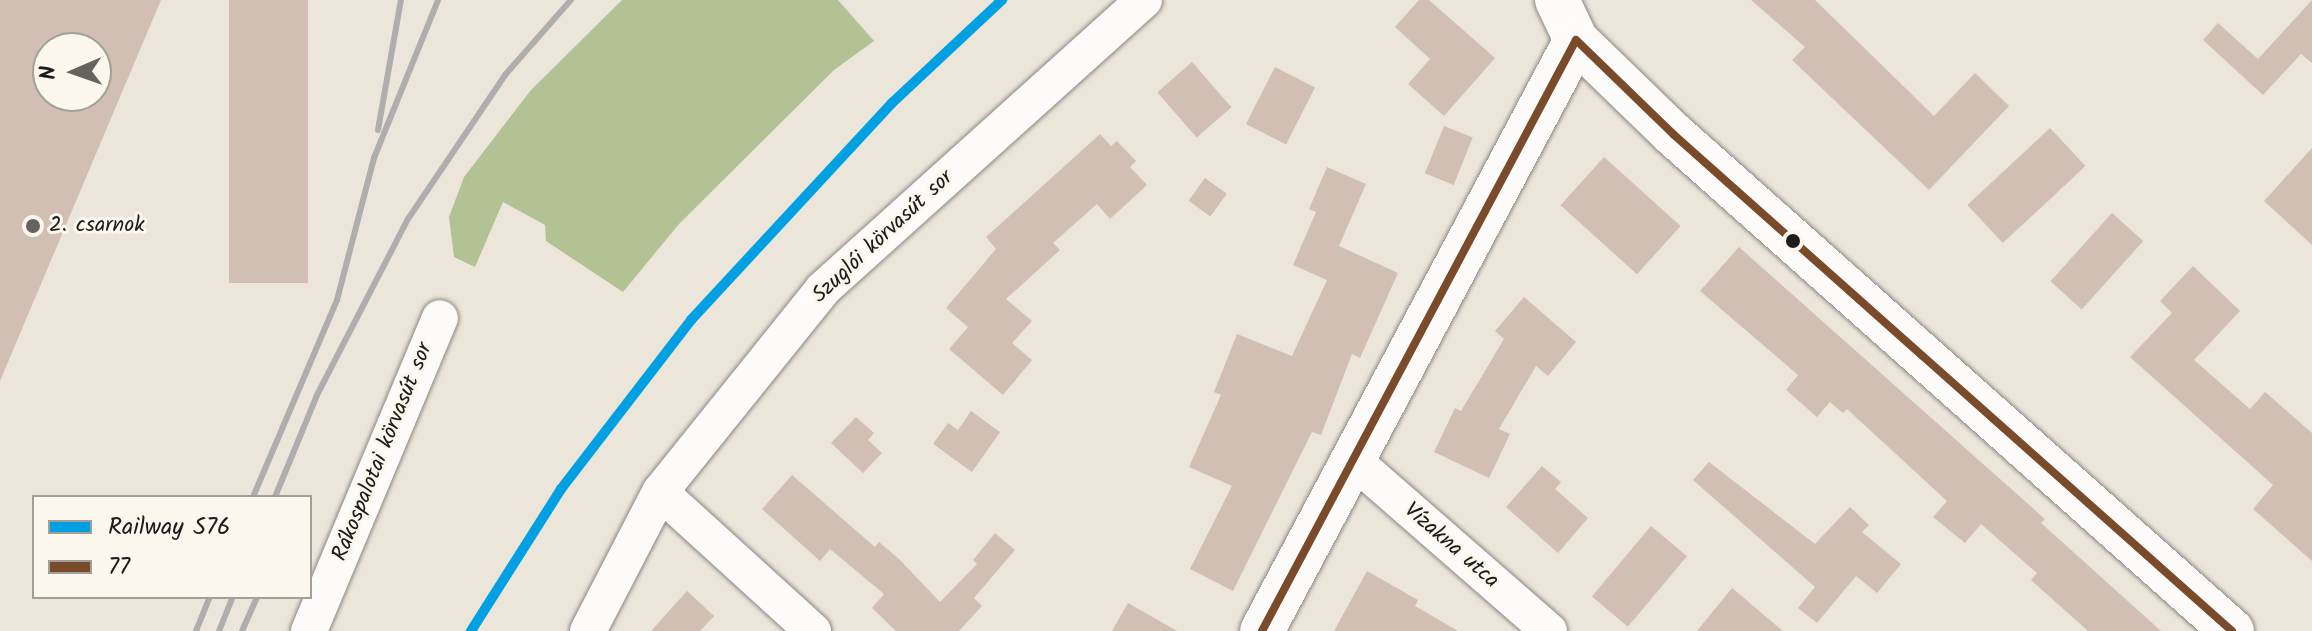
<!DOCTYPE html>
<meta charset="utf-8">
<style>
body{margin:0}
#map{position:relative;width:2312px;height:631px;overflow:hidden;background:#ece6da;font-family:Kalam,sans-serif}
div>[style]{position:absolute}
.forest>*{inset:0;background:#b2c294}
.building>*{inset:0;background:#d0bfb2;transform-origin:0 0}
.roads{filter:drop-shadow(0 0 2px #8a8781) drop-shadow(0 0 2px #8a8781)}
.minor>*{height:36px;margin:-18px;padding:0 18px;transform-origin:18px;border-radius:18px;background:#fcfbf9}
.tertiary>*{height:44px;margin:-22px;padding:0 22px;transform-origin:22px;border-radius:22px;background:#fcfbf9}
.rail>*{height:6px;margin:-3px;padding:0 3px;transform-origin:3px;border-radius:3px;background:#afaeac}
.bus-1>*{height:8px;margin:-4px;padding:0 4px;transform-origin:4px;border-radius:4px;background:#7a4b2a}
.rail-1>*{height:10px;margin:-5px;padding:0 5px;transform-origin:5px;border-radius:5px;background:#00a0e3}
.dots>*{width:22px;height:22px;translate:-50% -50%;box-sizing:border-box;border:4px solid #fbf7ec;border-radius:50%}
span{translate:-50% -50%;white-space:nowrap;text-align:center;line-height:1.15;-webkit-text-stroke:6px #fbf7ec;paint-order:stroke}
.poi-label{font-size:22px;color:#1c1c1c}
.left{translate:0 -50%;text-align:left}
.street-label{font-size:22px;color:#1c1c1c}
.legend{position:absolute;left:32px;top:495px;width:280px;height:104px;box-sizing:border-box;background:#fbf7ec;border:2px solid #a29f99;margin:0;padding:10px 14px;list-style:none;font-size:24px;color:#1c1c1c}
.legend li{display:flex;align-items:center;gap:16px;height:40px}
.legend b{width:40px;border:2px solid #a29f99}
.north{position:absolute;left:32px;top:32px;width:80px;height:80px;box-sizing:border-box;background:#fbf7ec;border:2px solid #a29f99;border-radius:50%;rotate:268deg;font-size:22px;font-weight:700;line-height:32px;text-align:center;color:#1c1c1c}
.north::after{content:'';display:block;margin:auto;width:28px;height:36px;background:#65635e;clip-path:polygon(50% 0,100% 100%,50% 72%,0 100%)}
</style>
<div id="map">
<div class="forest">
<i style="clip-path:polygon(622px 0,838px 0,874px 41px,834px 70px,679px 224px,623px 292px,546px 241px,545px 225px,503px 202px,475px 267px,454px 257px,449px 217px,464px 177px,531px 90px)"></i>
</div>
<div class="building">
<i style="clip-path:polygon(evenodd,0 0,161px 0,0 381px,0 0,48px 48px,96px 48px,96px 96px,48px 96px,48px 48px)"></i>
<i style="left:229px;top:0;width:79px;height:283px"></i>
<i style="clip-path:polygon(1419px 0,1429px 0,1495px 58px,1444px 116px,1408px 84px,1430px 59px,1395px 27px)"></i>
<i style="clip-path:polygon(1751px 0,1815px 0,1934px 116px,1975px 73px,2009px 106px,1929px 190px,1792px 60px,1805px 47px)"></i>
<i style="clip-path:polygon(2312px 0,2312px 63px,2301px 54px,2263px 95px,2203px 40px,2218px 23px,2258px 59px)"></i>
<i style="left:1192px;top:62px;width:60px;height:46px;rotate:49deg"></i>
<i style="left:1275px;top:67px;width:45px;height:64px;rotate:27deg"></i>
<i style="left:1444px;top:126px;width:31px;height:51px;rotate:22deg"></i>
<i style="left:2050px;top:128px;width:52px;height:113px;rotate:47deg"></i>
<i style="clip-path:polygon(1100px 134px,1111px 146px,1117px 141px,1136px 161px,1130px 167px,1147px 185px,1110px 219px,1097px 204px,1053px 243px,1060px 250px,1006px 299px,1032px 321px,1012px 343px,1032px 360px,1003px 395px,949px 349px,968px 327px,946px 308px,996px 249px,986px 237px)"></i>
<i style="clip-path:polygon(2312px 148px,2312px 245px,2264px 201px)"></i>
<i style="left:1604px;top:157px;width:103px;height:65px;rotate:42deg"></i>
<i style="clip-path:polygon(1327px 167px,1366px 184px,1339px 246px,1398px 273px,1360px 358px,1352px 354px,1321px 435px,1312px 432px,1233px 591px,1190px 569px,1232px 486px,1189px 467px,1221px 395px,1214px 392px,1237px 334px,1292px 356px,1327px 280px,1293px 265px,1316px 212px,1309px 209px)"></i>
<i style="left:1205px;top:178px;width:27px;height:28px;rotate:36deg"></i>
<i style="left:2112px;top:213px;width:42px;height:92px;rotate:42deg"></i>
<i style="clip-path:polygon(1739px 247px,2045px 519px,2041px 523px,2161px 631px,2088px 631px,2031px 580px,2037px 573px,1981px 524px,1965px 543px,1933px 517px,1947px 501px,1847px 409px,1843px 413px,1830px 402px,1817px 417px,1786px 390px,1798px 375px,1700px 291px)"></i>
<i style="clip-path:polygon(2193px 266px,2240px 311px,2194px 360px,2250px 409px,2265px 392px,2312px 433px,2312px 561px,2253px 509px,2273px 485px,2130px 357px,2172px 313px,2160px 301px)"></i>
<i style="clip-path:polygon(1524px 297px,1576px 342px,1548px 376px,1536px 366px,1499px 429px,1510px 434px,1489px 478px,1434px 452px,1455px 408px,1461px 411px,1504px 339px,1495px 331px)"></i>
<i style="clip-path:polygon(971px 411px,1000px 432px,972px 472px,933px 444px,948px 423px,958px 430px)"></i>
<i style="clip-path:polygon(856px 417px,874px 433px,868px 440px,882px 453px,863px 473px,831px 443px)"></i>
<i style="clip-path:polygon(1709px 462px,1815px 544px,1850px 507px,1869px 525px,1862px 532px,1901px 564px,1877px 593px,1856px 576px,1817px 623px,1798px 608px,1815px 587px,1693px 480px)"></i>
<i style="clip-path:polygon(1542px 466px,1561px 482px,1555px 489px,1588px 518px,1558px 553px,1506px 507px)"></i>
<i style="clip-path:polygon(792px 475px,875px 547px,879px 542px,899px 559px,940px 602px,977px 564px,973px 560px,995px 533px,1015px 550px,974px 598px,982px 606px,959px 631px,896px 631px,872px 608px,884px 594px,830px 549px,820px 561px,762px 509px)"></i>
<i style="left:1651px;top:526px;width:47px;height:92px;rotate:40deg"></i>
<i style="clip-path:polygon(1367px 571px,1418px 600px,1415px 606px,1458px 631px,1334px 631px)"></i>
<i style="clip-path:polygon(1732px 588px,1783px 631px,1697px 631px)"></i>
<i style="clip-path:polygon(687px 591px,714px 616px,700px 631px,651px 631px)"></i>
<i style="clip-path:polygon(1128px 603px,1177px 631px,1112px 631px)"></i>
</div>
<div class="roads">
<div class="minor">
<i style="left:1353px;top:460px;width:260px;rotate:41.1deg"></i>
<i style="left:660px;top:492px;width:207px;rotate:42.3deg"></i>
<i style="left:309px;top:631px;width:339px;rotate:-67.3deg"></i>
<i style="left:588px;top:631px;width:157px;rotate:-62.6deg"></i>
<i style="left:660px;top:492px;width:260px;rotate:-51.2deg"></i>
<i style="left:823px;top:289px;width:432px;rotate:-42deg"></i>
</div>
<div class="tertiary">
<i style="left:1557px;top:0;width:44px;rotate:64.6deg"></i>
<i style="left:1576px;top:40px;width:135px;rotate:44.1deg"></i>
<i style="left:1673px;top:134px;width:748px;rotate:41.64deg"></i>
<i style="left:1262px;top:631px;width:669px;rotate:-62.02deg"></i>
</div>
</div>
<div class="rail">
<i style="left:378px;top:130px;width:132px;rotate:-80deg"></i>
<i style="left:253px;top:497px;width:214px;rotate:-66.9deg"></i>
<i style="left:337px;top:300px;width:147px;rotate:-75.4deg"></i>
<i style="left:374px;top:158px;width:170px;rotate:-67.9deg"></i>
<i style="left:275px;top:497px;width:110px;rotate:-67.6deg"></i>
<i style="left:317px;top:395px;width:198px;rotate:-62.7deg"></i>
<i style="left:408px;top:219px;width:174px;rotate:-56deg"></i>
<i style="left:505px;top:75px;width:100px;rotate:-48.7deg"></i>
<i style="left:196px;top:631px;width:37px;rotate:-68deg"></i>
<i style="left:219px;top:631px;width:37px;rotate:-68deg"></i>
<i style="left:242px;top:631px;width:37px;rotate:-66deg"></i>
</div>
<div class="bus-1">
<i style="left:1262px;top:631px;width:669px;rotate:-62.02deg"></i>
<i style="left:1576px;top:40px;width:135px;rotate:44.1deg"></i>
<i style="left:1673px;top:134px;width:748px;rotate:41.64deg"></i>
</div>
<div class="rail-1">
<i style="left:471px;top:631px;width:168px;rotate:-57.6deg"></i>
<i style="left:561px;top:489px;width:213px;rotate:-52.4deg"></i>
<i style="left:691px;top:320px;width:296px;rotate:-47.2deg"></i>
<i style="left:892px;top:103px;width:151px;rotate:-43.1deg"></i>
</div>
<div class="dots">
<i style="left:33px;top:226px;background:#65635e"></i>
<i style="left:1793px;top:241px;background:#1c1c1c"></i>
</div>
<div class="poi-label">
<span class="left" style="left:49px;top:226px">2. csarnok</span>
</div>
<div class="street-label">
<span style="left:883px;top:237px;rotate:-43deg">Szuglói körvasút sor</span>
<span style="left:383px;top:452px;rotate:-68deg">Rákospalotai körvasút sor</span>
<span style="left:1451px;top:546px;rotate:41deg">Vízakna utca</span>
</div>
<ul class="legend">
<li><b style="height:10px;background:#00a0e3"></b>Railway S76</li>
<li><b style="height:10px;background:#7a4b2a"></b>77</li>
</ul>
<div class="north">N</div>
</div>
